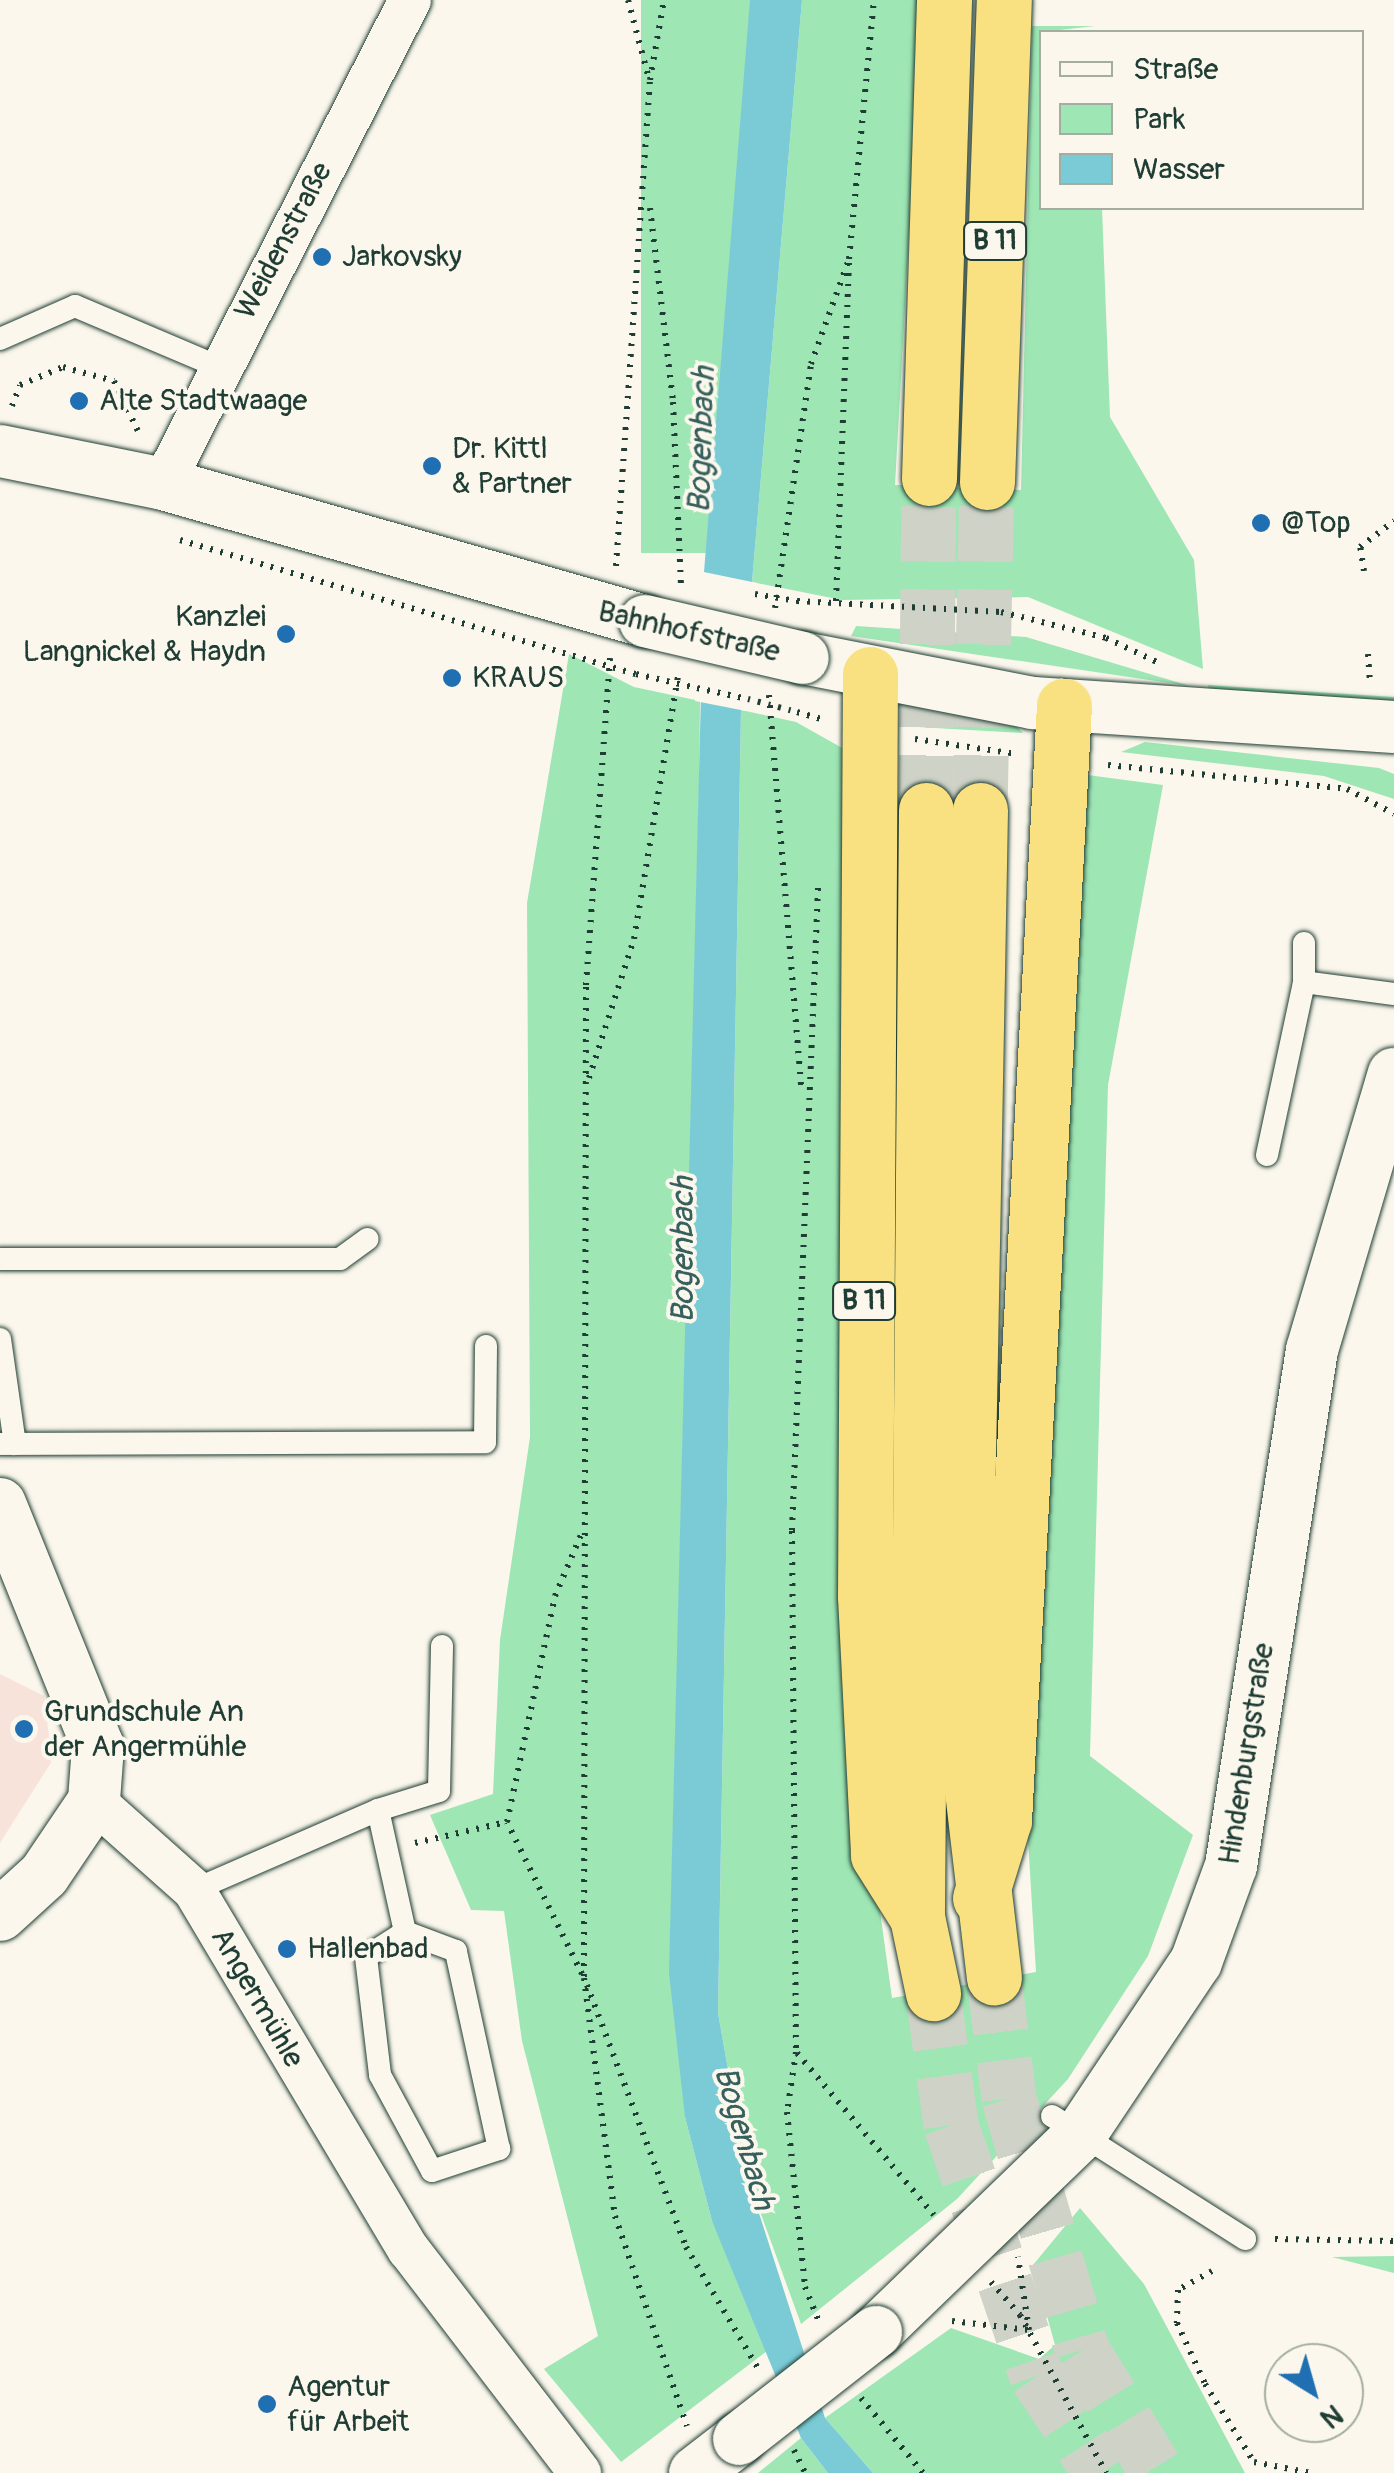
<!DOCTYPE html>
<meta charset="utf-8">
<style>
body{margin:0}
#map{position:relative;width:1394px;height:2473px;overflow:hidden;background:#fbf7ec;font-family:Pangolin,sans-serif}
div>[style]{position:absolute}
.built>*{inset:0;background:#f8e3da}
.green>*{inset:0;background:#9ee6b4;transform-origin:0 0}
.water>*{inset:0;background:#7bcbd7}
.pier>*{inset:0;background:#fbf7ec}
.trunk-tunnel>*{height:55px;margin-top:-27.5px;transform-origin:0;background:repeating-linear-gradient(90deg,#cfd2c7 0 55px,transparent 0 83px)}
.path>*{height:6px;margin-top:-3px;transform-origin:0;background:repeating-linear-gradient(90deg,#1f3d34 0 2.5px,transparent 0 10.5px)}
.roads{filter:drop-shadow(0 0 2px #1f3d34) drop-shadow(0 0 2px #1f3d34)}
.service>*{height:22px;margin:-11px;padding:0 11px;transform-origin:11px;border-radius:11px;background:#fbf7ec}
.minor>*{height:42px;margin:-21px;padding:0 21px;transform-origin:21px;border-radius:21px;background:#fbf7ec}
.tertiary>*{height:52px;margin:-26px;padding:0 26px;transform-origin:26px;border-radius:26px;background:#fbf7ec}
.trunk>*{height:55px;margin:-27.5px;padding:0 27.5px;transform-origin:27.5px;border-radius:27.5px;background:#f9e181}
.path-bridge>*{height:6px;margin-top:-3px;transform-origin:0;background:repeating-linear-gradient(90deg,#1f3d34 0 2.5px,transparent 0 10.5px)}
.bridges{filter:drop-shadow(0 0 2px #1f3d34) drop-shadow(0 0 2px #1f3d34)}
.tertiary-bridge>*{height:52px;margin:-26px;padding:0 26px;transform-origin:26px;border-radius:26px;background:#fbf7ec}
.dots>*{width:28px;height:28px;translate:-50% -50%;box-sizing:border-box;border:5px solid #fbf7ec;border-radius:50%}
span{translate:-50% -50%;white-space:nowrap;text-align:center;line-height:1.15;-webkit-text-stroke:8px #fbf7ec;paint-order:stroke}
.shield-label span{padding:2px 8px;background:#fbf7ec;border:2px solid;border-radius:8px;-webkit-text-stroke-width:0}
.shield-label{font-size:28px;color:#1f3d34;font-weight:700}
.street-label{font-size:30px;color:#1f3d34}
.poi-label{font-size:30px;color:#1f3d34}
.left{translate:0 -50%;text-align:left}
.right{translate:-100% -50%;text-align:right}
.water-label{font-size:32px;color:#36605d;font-style:italic}
.legend{position:absolute;left:1039px;top:30px;width:325px;height:180px;box-sizing:border-box;background:#fbf7ec;border:2px solid #a3ada2;margin:0;padding:12px 18px;list-style:none;font-size:30px;color:#1f3d34}
.legend li{display:flex;align-items:center;gap:20px;height:50px}
.legend b{width:50px;border:2px solid #a3ada2}
.north{position:absolute;left:1264px;top:2343px;width:100px;height:100px;box-sizing:border-box;background:#fbf7ec;border:2px solid #a3ada2;border-radius:50%;rotate:143deg;font-size:28px;font-weight:700;line-height:40px;text-align:center;color:#1f3d34}
.north::after{content:'';display:block;margin:auto;width:35px;height:45px;background:#1f6fb2;clip-path:polygon(50% 0,100% 100%,50% 72%,0 100%)}
</style>
<div id="map">
<div class="built">
<i style="clip-path:polygon(0 1674px,44px 1696px,52px 1761px,0 1843px)"></i>
</div>
<div class="green">
<i style="left:641px;top:0;width:109px;height:553px"></i>
<i style="clip-path:polygon(802px 0,922px 0,895px 485px,1021px 490px,1032px 26px,1095px 26px,1042px 32px,1042px 208px,1102px 208px,1110px 417px,1194px 560px,1203px 669px,1028px 597px,842px 600px,752px 582px)"></i>
<i style="clip-path:polygon(856px 626px,1026px 637px,1190px 686px,851px 636px)"></i>
<i style="clip-path:polygon(569px 654px,634px 687px,700px 701px,685px 2117px,712px 2221px,771px 2348px,621px 2462px,544px 2369px,598px 2336px,522px 2041px,504px 1911px,471px 1910px,430px 1815px,493px 1794px,500px 1640px,530px 1437px,527px 903px)"></i>
<i style="clip-path:polygon(1208px 685px,1394px 697px,1394px 710px,1209px 689px)"></i>
<i style="clip-path:polygon(909px 709px,1012px 722px,1023px 733px,900px 726px)"></i>
<i style="clip-path:polygon(741px 710px,796px 722px,844px 749px,857px 1744px,892px 1998px,1036px 1972px,1020px 1706px,1080px 774px,1163px 785px,1108px 1085px,1090px 1756px,1193px 1835px,1148px 1956px,1068px 2079px,957px 2199px,801px 2324px,747px 2176px,718px 2013px)"></i>
<i style="clip-path:polygon(1145px 742px,1379px 768px,1394px 774px,1394px 799px,1324px 776px,1121px 752px)"></i>
<i style="clip-path:polygon(1080px 2208px,1144px 2284px,1245px 2473px,873px 2473px,825px 2418px,951px 2328px,1039px 2359px,1055px 2345px,1033px 2265px)"></i>
<i style="clip-path:polygon(1394px 2256px,1394px 2273px,1332px 2257px)"></i>
<i style="clip-path:polygon(801px 2438px,828px 2473px,758px 2473px)"></i>
</div>
<div class="water">
<i style="clip-path:polygon(750px 0,802px 0,741px 710px,718px 2013px,747px 2176px,825px 2418px,873px 2473px,828px 2473px,801px 2438px,712px 2221px,685px 2117px,669px 1973px,704px 572px)"></i>
</div>
<div class="pier">
<i style="clip-path:polygon(699px 571px,757px 583px,746px 711px,695px 701px)"></i>
</div>
<div class="trunk-tunnel">
<i style="left:926px;top:810px;width:332px;rotate:-89.5deg"></i>
<i style="left:980px;top:810px;width:328px;rotate:-88.8deg"></i>
<i style="left:994px;top:1977px;width:122px;rotate:82.9deg"></i>
<i style="left:1009px;top:2098px;width:262px;rotate:73.8deg"></i>
<i style="left:1082px;top:2350px;width:145px;rotate:58.3deg"></i>
<i style="left:933px;top:1993px;width:133px;rotate:82.2deg"></i>
<i style="left:951px;top:2125px;width:265px;rotate:71.1deg"></i>
<i style="left:1037px;top:2376px;width:116px;rotate:56.6deg"></i>
</div>
<div class="path">
<i style="left:628px;top:0;width:82px;rotate:75.1deg"></i>
<i style="left:650px;top:208px;width:195px;rotate:83.2deg"></i>
<i style="left:673px;top:402px;width:182px;rotate:87.5deg"></i>
<i style="left:12px;top:406px;width:22px;rotate:-69deg"></i>
<i style="left:20px;top:385px;width:47px;rotate:-22.7deg"></i>
<i style="left:63px;top:367px;width:53px;rotate:15.4deg"></i>
<i style="left:114px;top:381px;width:55px;rotate:64.4deg"></i>
<i style="left:180px;top:540px;width:475px;rotate:16.4deg"></i>
<i style="left:616px;top:566px;width:487px;rotate:-86deg"></i>
<i style="left:650px;top:80px;width:81px;rotate:-80.1deg"></i>
<i style="left:1364px;top:571px;width:24px;rotate:-99deg"></i>
<i style="left:1360px;top:547px;width:43px;rotate:-37.4deg"></i>
<i style="left:797px;top:601px;width:204px;rotate:3.1deg"></i>
<i style="left:1001px;top:612px;width:108px;rotate:13.9deg"></i>
<i style="left:1106px;top:638px;width:61px;rotate:25.3deg"></i>
<i style="left:836px;top:601px;width:342px;rotate:-87.8deg"></i>
<i style="left:849px;top:259px;width:260px;rotate:-84.5deg"></i>
<i style="left:775px;top:608px;width:247px;rotate:-81.6deg"></i>
<i style="left:811px;top:364px;width:112px;rotate:-70.1deg"></i>
<i style="left:1368px;top:654px;width:26px;rotate:86deg"></i>
<i style="left:610px;top:658px;width:330px;rotate:94.2deg"></i>
<i style="left:586px;top:987px;width:991px;rotate:90.12deg"></i>
<i style="left:584px;top:1978px;width:240px;rotate:82.6deg"></i>
<i style="left:615px;top:2216px;width:222px;rotate:71.1deg"></i>
<i style="left:697px;top:688px;width:52px;rotate:12.2deg"></i>
<i style="left:769px;top:695px;width:392px;rotate:85.3deg"></i>
<i style="left:797px;top:712px;width:29px;rotate:16deg"></i>
<i style="left:915px;top:739px;width:102px;rotate:8.4deg"></i>
<i style="left:1108px;top:765px;width:240px;rotate:5.7deg"></i>
<i style="left:1347px;top:789px;width:53px;rotate:28deg"></i>
<i style="left:818px;top:888px;width:644px;rotate:92.32deg"></i>
<i style="left:792px;top:1531px;width:521px;rotate:89.56deg"></i>
<i style="left:796px;top:2052px;width:61px;rotate:98.5deg"></i>
<i style="left:787px;top:2112px;width:176px;rotate:84.1deg"></i>
<i style="left:805px;top:2287px;width:37px;rotate:68deg"></i>
<i style="left:589px;top:1078px;width:146px;rotate:-72.1deg"></i>
<i style="left:634px;top:939px;width:267px;rotate:-80.5deg"></i>
<i style="left:415px;top:1843px;width:94px;rotate:-12.9deg"></i>
<i style="left:582px;top:1974px;width:169px;rotate:-116.3deg"></i>
<i style="left:507px;top:1822px;width:231px;rotate:-78deg"></i>
<i style="left:555px;top:1596px;width:72px;rotate:-67deg"></i>
<i style="left:587px;top:1985px;width:280px;rotate:69.3deg"></i>
<i style="left:686px;top:2247px;width:143px;rotate:59.3deg"></i>
<i style="left:797px;top:2053px;width:212px;rotate:49.8deg"></i>
<i style="left:1275px;top:2239px;width:119px;rotate:1deg"></i>
<i style="left:1212px;top:2271px;width:39px;rotate:151deg"></i>
<i style="left:1178px;top:2290px;width:33px;rotate:92deg"></i>
<i style="left:1177px;top:2323px;width:67px;rotate:65.3deg"></i>
<i style="left:1205px;top:2384px;width:92px;rotate:57.9deg"></i>
<i style="left:1254px;top:2462px;width:58px;rotate:10.9deg"></i>
<i style="left:991px;top:2282px;width:44px;rotate:48.7deg"></i>
<i style="left:1020px;top:2315px;width:180px;rotate:61.4deg"></i>
<i style="left:952px;top:2321px;width:78px;rotate:6.7deg"></i>
<i style="left:1029px;top:2330px;width:74px;rotate:-98.6deg"></i>
<i style="left:861px;top:2398px;width:97px;rotate:50.4deg"></i>
<i style="left:794px;top:2450px;width:25px;rotate:64deg"></i>
</div>
<div class="roads">
<div class="service">
<i style="left:0;top:339px;width:82px;rotate:-23.7deg"></i>
<i style="left:75px;top:306px;width:156px;rotate:23deg"></i>
<i style="left:1304px;top:943px;width:39px;rotate:90deg"></i>
<i style="left:1267px;top:1155px;width:177px;rotate:-77.9deg"></i>
<i style="left:1304px;top:982px;width:91px;rotate:7.6deg"></i>
<i style="left:0;top:1259px;width:340px"></i>
<i style="left:340px;top:1259px;width:34px;rotate:-36deg"></i>
<i style="left:0;top:1339px;width:106px;rotate:81.9deg"></i>
<i style="left:0;top:1444px;width:485px;rotate:-0.2deg"></i>
<i style="left:485px;top:1442px;width:96px;rotate:-89.4deg"></i>
<i style="left:378px;top:1810px;width:64px;rotate:-17.3deg"></i>
<i style="left:439px;top:1791px;width:145px;rotate:-88.8deg"></i>
<i style="left:194px;top:1890px;width:201px;rotate:-23.5deg"></i>
<i style="left:378px;top:1810px;width:125px;rotate:77.5deg"></i>
<i style="left:405px;top:1932px;width:46px;rotate:147.3deg"></i>
<i style="left:366px;top:1957px;width:119px;rotate:83.2deg"></i>
<i style="left:380px;top:2075px;width:109px;rotate:61.6deg"></i>
<i style="left:432px;top:2171px;width:71px;rotate:-18.2deg"></i>
<i style="left:499px;top:2149px;width:203px;rotate:-102.3deg"></i>
<i style="left:456px;top:1951px;width:54px;rotate:-159.6deg"></i>
<i style="left:1052px;top:2116px;width:229px;rotate:32.5deg"></i>
</div>
<div class="minor">
<i style="left:163px;top:484px;width:543px;rotate:-62.96deg"></i>
<i style="left:94px;top:1801px;width:134px;rotate:41.7deg"></i>
<i style="left:194px;top:1890px;width:419px;rotate:59.2deg"></i>
<i style="left:409px;top:2250px;width:281px;rotate:52.5deg"></i>
</div>
<div class="tertiary">
<i style="left:0;top:451px;width:166px;rotate:11.4deg"></i>
<i style="left:163px;top:484px;width:501px;rotate:15.87deg"></i>
<i style="left:803px;top:658px;width:234px;rotate:11.1deg"></i>
<i style="left:1033px;top:703px;width:362px;rotate:3.8deg"></i>
<i style="left:0;top:1504px;width:261px;rotate:68deg"></i>
<i style="left:98px;top:1746px;width:55px;rotate:94.2deg"></i>
<i style="left:94px;top:1801px;width:89px;rotate:124deg"></i>
<i style="left:44px;top:1875px;width:59px;rotate:137.7deg"></i>
<i style="left:876px;top:2332px;width:284px;rotate:-44deg"></i>
<i style="left:1080px;top:2135px;width:208px;rotate:-56.2deg"></i>
<i style="left:1196px;top:1962px;width:102px;rotate:-70deg"></i>
<i style="left:1231px;top:1866px;width:522px;rotate:-81.08deg"></i>
<i style="left:1312px;top:1350px;width:288px;rotate:-73.5deg"></i>
<i style="left:695px;top:2473px;width:56px;rotate:-37.7deg"></i>
</div>
<div class="trunk">
<i style="left:929px;top:478px;width:478px;rotate:-88.2deg"></i>
<i style="left:987px;top:482px;width:482px;rotate:-88deg"></i>
<i style="left:870px;top:674px;width:922px;rotate:90.31deg"></i>
<i style="left:865px;top:1596px;width:259px;rotate:87.1deg"></i>
<i style="left:878px;top:1855px;width:73px;rotate:57.8deg"></i>
<i style="left:926px;top:810px;width:1107px;rotate:90.47deg"></i>
<i style="left:917px;top:1917px;width:78px;rotate:78.1deg"></i>
<i style="left:980px;top:810px;width:807px;rotate:91.06deg"></i>
<i style="left:965px;top:1617px;width:131px;rotate:89.1deg"></i>
<i style="left:967px;top:1748px;width:231px;rotate:83.3deg"></i>
<i style="left:980px;top:1898px;width:82px;rotate:-72.9deg"></i>
<i style="left:1004px;top:1820px;width:1116px;rotate:-86.92deg"></i>
</div>
</div>
<div class="path-bridge">
<i style="left:755px;top:594px;width:43px;rotate:9.5deg"></i>
<i style="left:636px;top:674px;width:63px;rotate:12.9deg"></i>
<i style="left:748px;top:699px;width:51px;rotate:14.9deg"></i>
</div>
<div class="bridges">
<div class="tertiary-bridge">
<i style="left:645px;top:621px;width:162px;rotate:13.2deg"></i>
<i style="left:739px;top:2439px;width:174px;rotate:-38deg"></i>
</div>
</div>
<div class="dots">
<i style="left:322px;top:257px;background:#1f6fb2"></i>
<i style="left:79px;top:401px;background:#1f6fb2"></i>
<i style="left:432px;top:466px;background:#1f6fb2"></i>
<i style="left:1261px;top:523px;background:#1f6fb2"></i>
<i style="left:286px;top:634px;background:#1f6fb2"></i>
<i style="left:452px;top:678px;background:#1f6fb2"></i>
<i style="left:24px;top:1729px;background:#1f6fb2"></i>
<i style="left:287px;top:1949px;background:#1f6fb2"></i>
<i style="left:267px;top:2404px;background:#1f6fb2"></i>
</div>
<div class="shield-label">
<span style="left:995px;top:241px">B 11</span>
<span style="left:864px;top:1301px">B 11</span>
</div>
<div class="street-label">
<span style="left:284px;top:241px;rotate:-62deg">Weidenstraße</span>
<span style="left:689px;top:632px;rotate:13deg">Bahnhofstraße</span>
<span style="left:1247px;top:1754px;rotate:-81deg">Hindenburgstraße</span>
<span style="left:257px;top:1998px;rotate:60deg">Angermühle</span>
</div>
<div class="poi-label">
<span class="left" style="left:342px;top:257px">Jarkovsky</span>
<span class="left" style="left:99px;top:401px">Alte Stadtwaage</span>
<span class="left" style="left:452px;top:466px">Dr. Kittl<br>&amp; Partner</span>
<span class="left" style="left:1281px;top:523px">@Top</span>
<span class="right" style="left:266px;top:634px">Kanzlei<br>Langnickel &amp; Haydn</span>
<span class="left" style="left:472px;top:678px">KRAUS</span>
<span class="left" style="left:44px;top:1729px">Grundschule An<br>der Angermühle</span>
<span class="left" style="left:307px;top:1949px">Hallenbad</span>
<span class="left" style="left:287px;top:2404px">Agentur<br>für Arbeit</span>
</div>
<div class="water-label">
<span style="left:702px;top:440px;rotate:-88deg">Bogenbach</span>
<span style="left:683px;top:1250px;rotate:-90deg">Bogenbach</span>
<span style="left:744px;top:2138px;rotate:74deg">Bogenbach</span>
</div>
<ul class="legend">
<li><b style="height:12px;background:#fbf7ec"></b>Straße</li>
<li><b style="height:28px;background:#9ee6b4"></b>Park</li>
<li><b style="height:28px;background:#7bcbd7"></b>Wasser</li>
</ul>
<div class="north">N</div>
</div>
